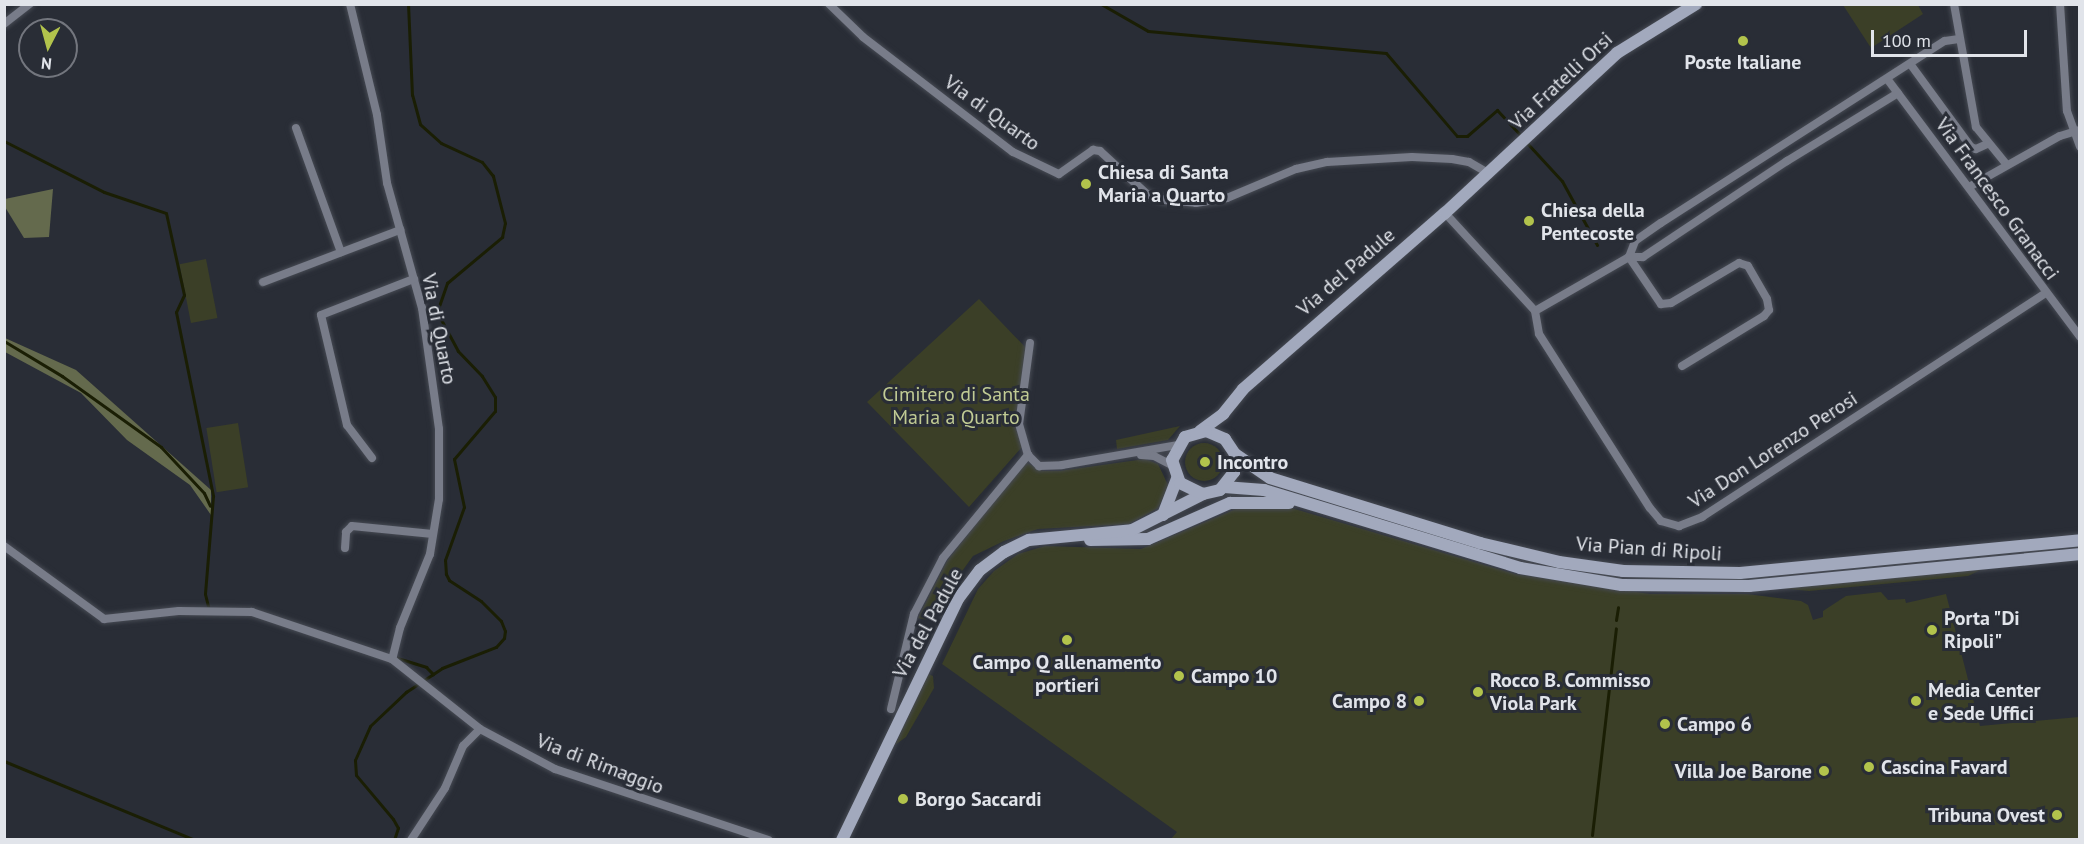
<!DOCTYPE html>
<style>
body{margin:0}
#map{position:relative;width:2084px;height:844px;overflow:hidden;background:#292d36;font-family:"PT Sans",sans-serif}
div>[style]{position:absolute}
.green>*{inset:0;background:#3b3f27;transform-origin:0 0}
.round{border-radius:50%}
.forest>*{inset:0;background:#646a4d}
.stream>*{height:3px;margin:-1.5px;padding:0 1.5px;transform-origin:1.5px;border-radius:1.5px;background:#1a1e04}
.roads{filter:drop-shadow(0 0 2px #464a53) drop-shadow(0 0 2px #464a53)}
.minor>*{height:8px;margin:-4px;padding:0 4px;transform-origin:4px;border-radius:4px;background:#787c89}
.secondary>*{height:12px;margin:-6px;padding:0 6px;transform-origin:6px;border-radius:6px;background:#a2a9bd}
.dots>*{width:16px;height:16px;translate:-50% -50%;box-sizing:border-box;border:3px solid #292d36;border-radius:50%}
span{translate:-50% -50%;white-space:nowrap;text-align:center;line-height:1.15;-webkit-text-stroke:6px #292d36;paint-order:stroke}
.poi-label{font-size:20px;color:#e1e4ea;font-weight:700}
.left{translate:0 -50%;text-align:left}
.right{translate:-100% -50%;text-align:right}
.street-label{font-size:20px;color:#e1e4ea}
.park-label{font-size:20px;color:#c1cb94}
.frame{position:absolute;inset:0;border:6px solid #e1e4ea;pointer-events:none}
.north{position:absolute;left:18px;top:18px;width:60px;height:60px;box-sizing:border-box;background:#292d36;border:2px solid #73767e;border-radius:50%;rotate:186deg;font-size:16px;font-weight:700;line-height:24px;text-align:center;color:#e1e4ea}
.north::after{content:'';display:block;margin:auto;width:21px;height:27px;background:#b2c34c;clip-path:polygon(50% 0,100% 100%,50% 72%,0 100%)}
.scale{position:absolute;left:1871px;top:30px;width:156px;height:27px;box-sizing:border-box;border:3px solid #e1e4ea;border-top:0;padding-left:8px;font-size:18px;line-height:21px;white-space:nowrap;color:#e1e4ea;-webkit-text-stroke:4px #292d36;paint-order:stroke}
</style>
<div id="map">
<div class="green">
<i style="clip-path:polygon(1843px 5px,1918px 5px,1923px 14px,1871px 48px)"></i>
<i style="left:206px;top:259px;width:60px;height:27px;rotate:79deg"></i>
<i style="clip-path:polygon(979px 299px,1027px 349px,1015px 426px,1022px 447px,969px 507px,867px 402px)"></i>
<i style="left:238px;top:423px;width:65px;height:32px;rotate:81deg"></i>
<i style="clip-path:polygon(1180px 426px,1168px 440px,1117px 449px,1116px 440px)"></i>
<i class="round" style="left:1185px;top:443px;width:38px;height:38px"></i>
<i style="clip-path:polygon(1145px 459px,1158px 464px,1169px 487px,1158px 508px,1129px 524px,1038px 529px,1004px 541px,973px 556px,943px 598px,938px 599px,936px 622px,918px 618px,947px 561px,1025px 462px,1043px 471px,1059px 471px)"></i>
<i style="clip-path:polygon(1288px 507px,1515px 574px,1650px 594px,1747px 594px,1801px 601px,1808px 605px,1813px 620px,1823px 617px,1823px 611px,1846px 596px,1881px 592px,1888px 600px,1905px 599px,1906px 603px,1946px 594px,1980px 726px,2079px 717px,2079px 839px,1171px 839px,1177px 832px,942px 664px,978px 589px,994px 571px,1018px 554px,1045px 546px,1141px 549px,1236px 509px)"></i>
<i style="clip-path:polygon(1985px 568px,1968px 576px,1809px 591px,1779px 588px)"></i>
<i style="clip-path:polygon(928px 674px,933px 676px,934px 688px,906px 737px,895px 745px)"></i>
</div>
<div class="forest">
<i style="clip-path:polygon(53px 189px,49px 237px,24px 238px,5px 207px,5px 199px)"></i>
<i style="clip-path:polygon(5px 338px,76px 370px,211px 490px,211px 515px,190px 485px,127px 440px,81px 393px,5px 352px)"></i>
</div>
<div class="stream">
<i style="left:1101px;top:4px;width:54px;rotate:29.9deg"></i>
<i style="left:1148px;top:31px;width:239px;rotate:5.3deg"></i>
<i style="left:1386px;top:53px;width:109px;rotate:49.5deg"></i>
<i style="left:1457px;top:136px;width:10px"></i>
<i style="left:1467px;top:136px;width:40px;rotate:-41deg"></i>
<i style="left:1497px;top:110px;width:38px;rotate:47deg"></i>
<i style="left:4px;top:141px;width:112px;rotate:27deg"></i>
<i style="left:104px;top:192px;width:65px;rotate:18.7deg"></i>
<i style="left:166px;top:213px;width:84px;rotate:77.6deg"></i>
<i style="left:184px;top:295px;width:19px;rotate:115deg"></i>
<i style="left:176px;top:312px;width:188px;rotate:78.6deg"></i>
<i style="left:213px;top:496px;width:98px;rotate:94.7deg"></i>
<i style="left:205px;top:594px;width:16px;rotate:76deg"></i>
<i style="left:1527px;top:143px;width:52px;rotate:47.4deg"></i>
<i style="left:1562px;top:181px;width:73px;rotate:61.3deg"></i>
<i style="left:4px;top:341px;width:68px;rotate:31.1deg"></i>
<i style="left:62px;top:376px;width:122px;rotate:35.6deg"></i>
<i style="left:161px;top:447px;width:63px;rotate:46.9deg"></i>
<i style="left:204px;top:493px;width:14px;rotate:65deg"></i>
<i style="left:1616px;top:620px;width:13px;rotate:-81deg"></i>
<i style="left:394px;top:657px;width:34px;rotate:17deg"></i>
<i style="left:426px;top:667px;width:10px;rotate:45deg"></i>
<i style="left:4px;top:761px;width:207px;rotate:22.5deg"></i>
<i style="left:1592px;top:835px;width:208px;rotate:-83.4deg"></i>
<i style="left:394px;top:840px;width:13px;rotate:-72deg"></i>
<i style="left:398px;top:828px;width:10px;rotate:-119deg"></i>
<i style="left:393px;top:819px;width:57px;rotate:-130.1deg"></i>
<i style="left:356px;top:775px;width:15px;rotate:-94deg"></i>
<i style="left:355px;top:760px;width:37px;rotate:-66deg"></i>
<i style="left:370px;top:726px;width:50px;rotate:-43.4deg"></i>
<i style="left:406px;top:692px;width:43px;rotate:-33.7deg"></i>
<i style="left:442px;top:668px;width:58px;rotate:-21.3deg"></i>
<i style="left:496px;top:647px;width:12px;rotate:-48deg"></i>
<i style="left:504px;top:638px;width:7px;rotate:-82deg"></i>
<i style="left:505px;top:631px;width:11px;rotate:-112deg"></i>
<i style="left:501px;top:621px;width:28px;rotate:-135deg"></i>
<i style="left:481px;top:601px;width:38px;rotate:-147deg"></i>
<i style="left:449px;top:580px;width:7px;rotate:-117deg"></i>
<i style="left:446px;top:574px;width:14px;rotate:-94deg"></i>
<i style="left:445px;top:560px;width:56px;rotate:-70.3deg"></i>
<i style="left:464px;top:507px;width:49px;rotate:-101.8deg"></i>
<i style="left:454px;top:459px;width:63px;rotate:-49.5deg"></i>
<i style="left:495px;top:411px;width:14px;rotate:-90deg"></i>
<i style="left:495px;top:397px;width:25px;rotate:-122deg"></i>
<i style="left:482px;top:376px;width:35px;rotate:-134deg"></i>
<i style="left:458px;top:351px;width:44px;rotate:-118.3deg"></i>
<i style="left:437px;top:312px;width:31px;rotate:-71deg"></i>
<i style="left:447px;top:283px;width:72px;rotate:-39.9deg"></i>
<i style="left:502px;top:237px;width:14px;rotate:-78deg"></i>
<i style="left:505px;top:223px;width:49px;rotate:-104.3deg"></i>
<i style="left:493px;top:176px;width:18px;rotate:-128deg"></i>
<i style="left:482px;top:162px;width:45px;rotate:-155.1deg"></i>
<i style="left:441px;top:143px;width:28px;rotate:-138deg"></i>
<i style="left:420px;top:124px;width:30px;rotate:-105deg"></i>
<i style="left:412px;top:95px;width:91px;rotate:-92.5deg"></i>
</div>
<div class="roads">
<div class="minor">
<i style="left:350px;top:4px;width:114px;rotate:76.3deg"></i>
<i style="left:377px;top:115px;width:69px;rotate:81.6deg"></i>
<i style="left:387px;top:183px;width:130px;rotate:74.4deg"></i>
<i style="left:422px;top:308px;width:122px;rotate:82deg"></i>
<i style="left:439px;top:429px;width:70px;rotate:90deg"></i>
<i style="left:439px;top:499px;width:56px;rotate:99.3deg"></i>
<i style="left:430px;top:554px;width:80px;rotate:112.1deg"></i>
<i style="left:400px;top:628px;width:32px;rotate:104deg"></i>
<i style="left:829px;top:4px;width:47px;rotate:44.1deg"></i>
<i style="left:863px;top:37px;width:189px;rotate:37.5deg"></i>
<i style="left:1013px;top:152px;width:51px;rotate:25.6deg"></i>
<i style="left:1059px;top:174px;width:42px;rotate:-35.2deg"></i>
<i style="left:1093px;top:150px;width:7px;rotate:8deg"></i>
<i style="left:1100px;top:151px;width:64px;rotate:42.5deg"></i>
<i style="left:1147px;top:194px;width:18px;rotate:19deg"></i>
<i style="left:1164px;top:200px;width:32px;rotate:5deg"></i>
<i style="left:1196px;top:203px;width:31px;rotate:-9deg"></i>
<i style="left:1227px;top:198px;width:75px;rotate:-22.8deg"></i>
<i style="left:1296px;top:169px;width:32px;rotate:-13deg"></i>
<i style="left:1327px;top:162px;width:85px;rotate:-3.4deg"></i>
<i style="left:1412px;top:157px;width:40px;rotate:2.9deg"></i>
<i style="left:1452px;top:159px;width:17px;rotate:10deg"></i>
<i style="left:1469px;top:162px;width:22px;rotate:30deg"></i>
<i style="left:1954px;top:4px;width:125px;rotate:79.9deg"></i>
<i style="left:1976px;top:127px;width:49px;rotate:50.8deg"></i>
<i style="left:2060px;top:4px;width:107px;rotate:86.3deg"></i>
<i style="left:2067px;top:111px;width:38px;rotate:70deg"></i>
<i style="left:4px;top:24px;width:33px;rotate:-38deg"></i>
<i style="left:1911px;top:65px;width:102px;rotate:53.8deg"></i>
<i style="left:1971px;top:147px;width:5px;rotate:22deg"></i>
<i style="left:1976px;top:149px;width:12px;rotate:-24deg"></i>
<i style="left:1888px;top:80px;width:321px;rotate:53.2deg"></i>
<i style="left:296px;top:128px;width:132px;rotate:70.1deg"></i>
<i style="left:1969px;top:187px;width:104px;rotate:-29.3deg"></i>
<i style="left:2060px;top:136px;width:21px;rotate:-17deg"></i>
<i style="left:1445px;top:213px;width:133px;rotate:47.4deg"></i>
<i style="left:1629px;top:257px;width:17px;rotate:-69deg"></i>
<i style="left:1635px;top:241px;width:32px;rotate:-35deg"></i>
<i style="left:1661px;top:223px;width:337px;rotate:-32.7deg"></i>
<i style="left:1945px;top:41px;width:14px;rotate:-8deg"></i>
<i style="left:1629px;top:257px;width:57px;rotate:55.8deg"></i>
<i style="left:1661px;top:304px;width:10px;rotate:-6deg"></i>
<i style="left:1671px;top:303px;width:79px;rotate:-30.5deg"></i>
<i style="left:1739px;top:263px;width:9px;rotate:18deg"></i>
<i style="left:1748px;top:266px;width:38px;rotate:60deg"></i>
<i style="left:1767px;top:299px;width:11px;rotate:80deg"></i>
<i style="left:1769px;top:310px;width:8px;rotate:130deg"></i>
<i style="left:1764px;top:316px;width:96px;rotate:148.6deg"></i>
<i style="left:263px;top:282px;width:147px;rotate:-20.8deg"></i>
<i style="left:1535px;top:311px;width:23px;rotate:80deg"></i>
<i style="left:1539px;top:334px;width:206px;rotate:57.5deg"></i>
<i style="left:1650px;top:508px;width:17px;rotate:50deg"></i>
<i style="left:1661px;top:521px;width:19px;rotate:16deg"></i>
<i style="left:1679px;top:526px;width:25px;rotate:-21deg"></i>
<i style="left:1702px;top:517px;width:411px;rotate:-33.1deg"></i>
<i style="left:1535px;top:311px;width:108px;rotate:-29.9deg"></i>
<i style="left:1629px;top:257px;width:14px"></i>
<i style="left:1643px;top:257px;width:173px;rotate:-33.7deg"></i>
<i style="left:1787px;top:161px;width:130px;rotate:-31.5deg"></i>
<i style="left:1030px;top:343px;width:82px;rotate:97.7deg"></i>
<i style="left:1019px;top:424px;width:32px;rotate:74deg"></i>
<i style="left:1028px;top:455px;width:16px;rotate:45deg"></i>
<i style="left:1039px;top:466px;width:23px;rotate:-2deg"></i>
<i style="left:1062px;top:465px;width:118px;rotate:-9.8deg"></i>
<i style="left:1141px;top:455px;width:13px;rotate:4deg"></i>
<i style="left:1154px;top:456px;width:20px;rotate:27deg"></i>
<i style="left:372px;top:458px;width:41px;rotate:-127.1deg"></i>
<i style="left:347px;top:425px;width:113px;rotate:-103.3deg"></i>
<i style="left:321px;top:315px;width:100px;rotate:-21.2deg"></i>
<i style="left:4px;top:546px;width:124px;rotate:36.1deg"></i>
<i style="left:104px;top:619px;width:75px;rotate:-6.1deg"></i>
<i style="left:179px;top:611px;width:73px;rotate:0.8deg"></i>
<i style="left:252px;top:612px;width:148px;rotate:18.6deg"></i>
<i style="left:392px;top:659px;width:112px;rotate:38.5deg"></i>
<i style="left:480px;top:729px;width:85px;rotate:28.1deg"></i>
<i style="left:555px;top:769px;width:225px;rotate:18.4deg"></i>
<i style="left:345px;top:548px;width:16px;rotate:-86deg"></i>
<i style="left:346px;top:532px;width:8px;rotate:-45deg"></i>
<i style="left:352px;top:526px;width:81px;rotate:5.6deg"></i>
<i style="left:891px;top:709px;width:98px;rotate:-76.4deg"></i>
<i style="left:914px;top:614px;width:63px;rotate:-62.6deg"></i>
<i style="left:943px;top:558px;width:134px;rotate:-50.5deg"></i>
<i style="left:411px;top:840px;width:62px;rotate:-56.8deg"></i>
<i style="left:445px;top:788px;width:46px;rotate:-66.8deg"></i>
<i style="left:463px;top:746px;width:24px;rotate:-45deg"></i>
</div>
<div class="secondary">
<i style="left:1200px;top:431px;width:29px;rotate:-36deg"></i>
<i style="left:1223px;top:414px;width:32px;rotate:-51deg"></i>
<i style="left:1243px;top:389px;width:268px;rotate:-41.1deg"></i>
<i style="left:1445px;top:213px;width:235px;rotate:-42.9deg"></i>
<i style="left:1617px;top:53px;width:93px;rotate:-31.8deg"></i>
<i style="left:1235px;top:454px;width:42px;rotate:34.4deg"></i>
<i style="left:1270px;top:478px;width:220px;rotate:17.2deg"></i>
<i style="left:1480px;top:543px;width:81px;rotate:13.5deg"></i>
<i style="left:1559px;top:562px;width:65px;rotate:8deg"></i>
<i style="left:1623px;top:571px;width:117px;rotate:1deg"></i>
<i style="left:1740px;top:573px;width:342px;rotate:-5.5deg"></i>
<i style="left:1224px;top:487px;width:40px;rotate:4.3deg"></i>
<i style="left:1264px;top:490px;width:268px;rotate:16.9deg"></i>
<i style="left:1520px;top:568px;width:103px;rotate:9.5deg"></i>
<i style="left:1622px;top:585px;width:127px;rotate:0.5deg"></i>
<i style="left:1749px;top:586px;width:333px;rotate:-5.5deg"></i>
<i style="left:1163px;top:515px;width:39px;rotate:-69deg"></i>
<i style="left:1090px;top:540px;width:58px;rotate:-1deg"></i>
<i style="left:1148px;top:539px;width:90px;rotate:-23.7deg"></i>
<i style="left:1230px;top:503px;width:59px"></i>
<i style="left:842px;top:840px;width:267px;rotate:-64.3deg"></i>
<i style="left:958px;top:599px;width:36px;rotate:-53deg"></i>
<i style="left:980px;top:570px;width:30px;rotate:-37deg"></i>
<i style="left:1004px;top:552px;width:28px;rotate:-26deg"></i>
<i style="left:1029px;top:540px;width:103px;rotate:-5.5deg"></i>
<i style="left:1132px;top:530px;width:80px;rotate:-26.9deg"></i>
<i style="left:1203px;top:494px;width:17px;rotate:-13deg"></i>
<i style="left:1220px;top:490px;width:23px;rotate:-52deg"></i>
<i style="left:1234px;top:472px;width:18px;rotate:-87deg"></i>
<i style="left:1235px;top:454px;width:18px;rotate:-124deg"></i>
<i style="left:1225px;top:439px;width:21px;rotate:-157deg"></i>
<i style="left:1206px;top:431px;width:22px;rotate:164deg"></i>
<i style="left:1185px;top:437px;width:26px;rotate:119deg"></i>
<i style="left:1172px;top:460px;width:24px;rotate:71deg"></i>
<i style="left:1180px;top:483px;width:25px;rotate:26deg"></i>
</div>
</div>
<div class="dots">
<i style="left:1743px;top:41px;background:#b2c34c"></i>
<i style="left:1086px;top:184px;background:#b2c34c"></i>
<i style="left:1529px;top:221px;background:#b2c34c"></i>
<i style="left:1205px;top:462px;background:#b2c34c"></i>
<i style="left:1932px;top:630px;background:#b2c34c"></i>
<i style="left:1067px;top:640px;background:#b2c34c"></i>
<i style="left:1179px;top:676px;background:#b2c34c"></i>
<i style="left:1478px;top:692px;background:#b2c34c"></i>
<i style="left:1419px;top:701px;background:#b2c34c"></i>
<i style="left:1916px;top:701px;background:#b2c34c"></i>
<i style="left:1665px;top:724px;background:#b2c34c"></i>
<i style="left:1869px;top:767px;background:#b2c34c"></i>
<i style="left:1824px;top:771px;background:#b2c34c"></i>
<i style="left:903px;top:799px;background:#b2c34c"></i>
<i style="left:2057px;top:815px;background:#b2c34c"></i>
</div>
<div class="poi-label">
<span style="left:1743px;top:62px">Poste Italiane</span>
<span class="left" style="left:1098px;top:184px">Chiesa di Santa<br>Maria a Quarto</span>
<span class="left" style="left:1541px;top:222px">Chiesa della<br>Pentecoste</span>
<span class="left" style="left:1217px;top:462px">Incontro</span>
<span class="left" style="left:1944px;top:630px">Porta "Di<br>Ripoli"</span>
<span style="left:1067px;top:674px">Campo Q allenamento<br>portieri</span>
<span class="left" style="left:1191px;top:676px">Campo 10</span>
<span class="left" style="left:1490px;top:692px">Rocco B. Commisso<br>Viola Park</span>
<span class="left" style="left:1928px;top:702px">Media Center<br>e Sede Uffici</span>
<span class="right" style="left:1407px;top:701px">Campo 8</span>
<span class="left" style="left:1677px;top:724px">Campo 6</span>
<span class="left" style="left:1881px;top:767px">Cascina Favard</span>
<span class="right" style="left:1812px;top:771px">Villa Joe Barone</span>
<span class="left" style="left:915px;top:799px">Borgo Saccardi</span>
<span class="right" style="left:2045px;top:815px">Tribuna Ovest</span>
</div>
<div class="street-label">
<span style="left:1561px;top:81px;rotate:-43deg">Via Fratelli Orsi</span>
<span style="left:992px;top:113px;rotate:36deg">Via di Quarto</span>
<span style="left:1997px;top:199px;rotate:54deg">Via Francesco Granacci</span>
<span style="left:1346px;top:272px;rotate:-41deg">Via del Padule</span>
<span style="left:439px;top:329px;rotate:79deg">Via di Quarto</span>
<span style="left:1773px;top:450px;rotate:-33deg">Via Don Lorenzo Perosi</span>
<span style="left:1649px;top:549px;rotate:4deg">Via Pian di Ripoli</span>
<span style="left:928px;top:623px;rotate:-61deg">Via del Padule</span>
<span style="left:600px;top:764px;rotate:21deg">Via di Rimaggio</span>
</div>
<div class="park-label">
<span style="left:956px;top:406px">Cimitero di Santa<br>Maria a Quarto</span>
</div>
<div class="frame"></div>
<div class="north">N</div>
<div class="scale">100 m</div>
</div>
